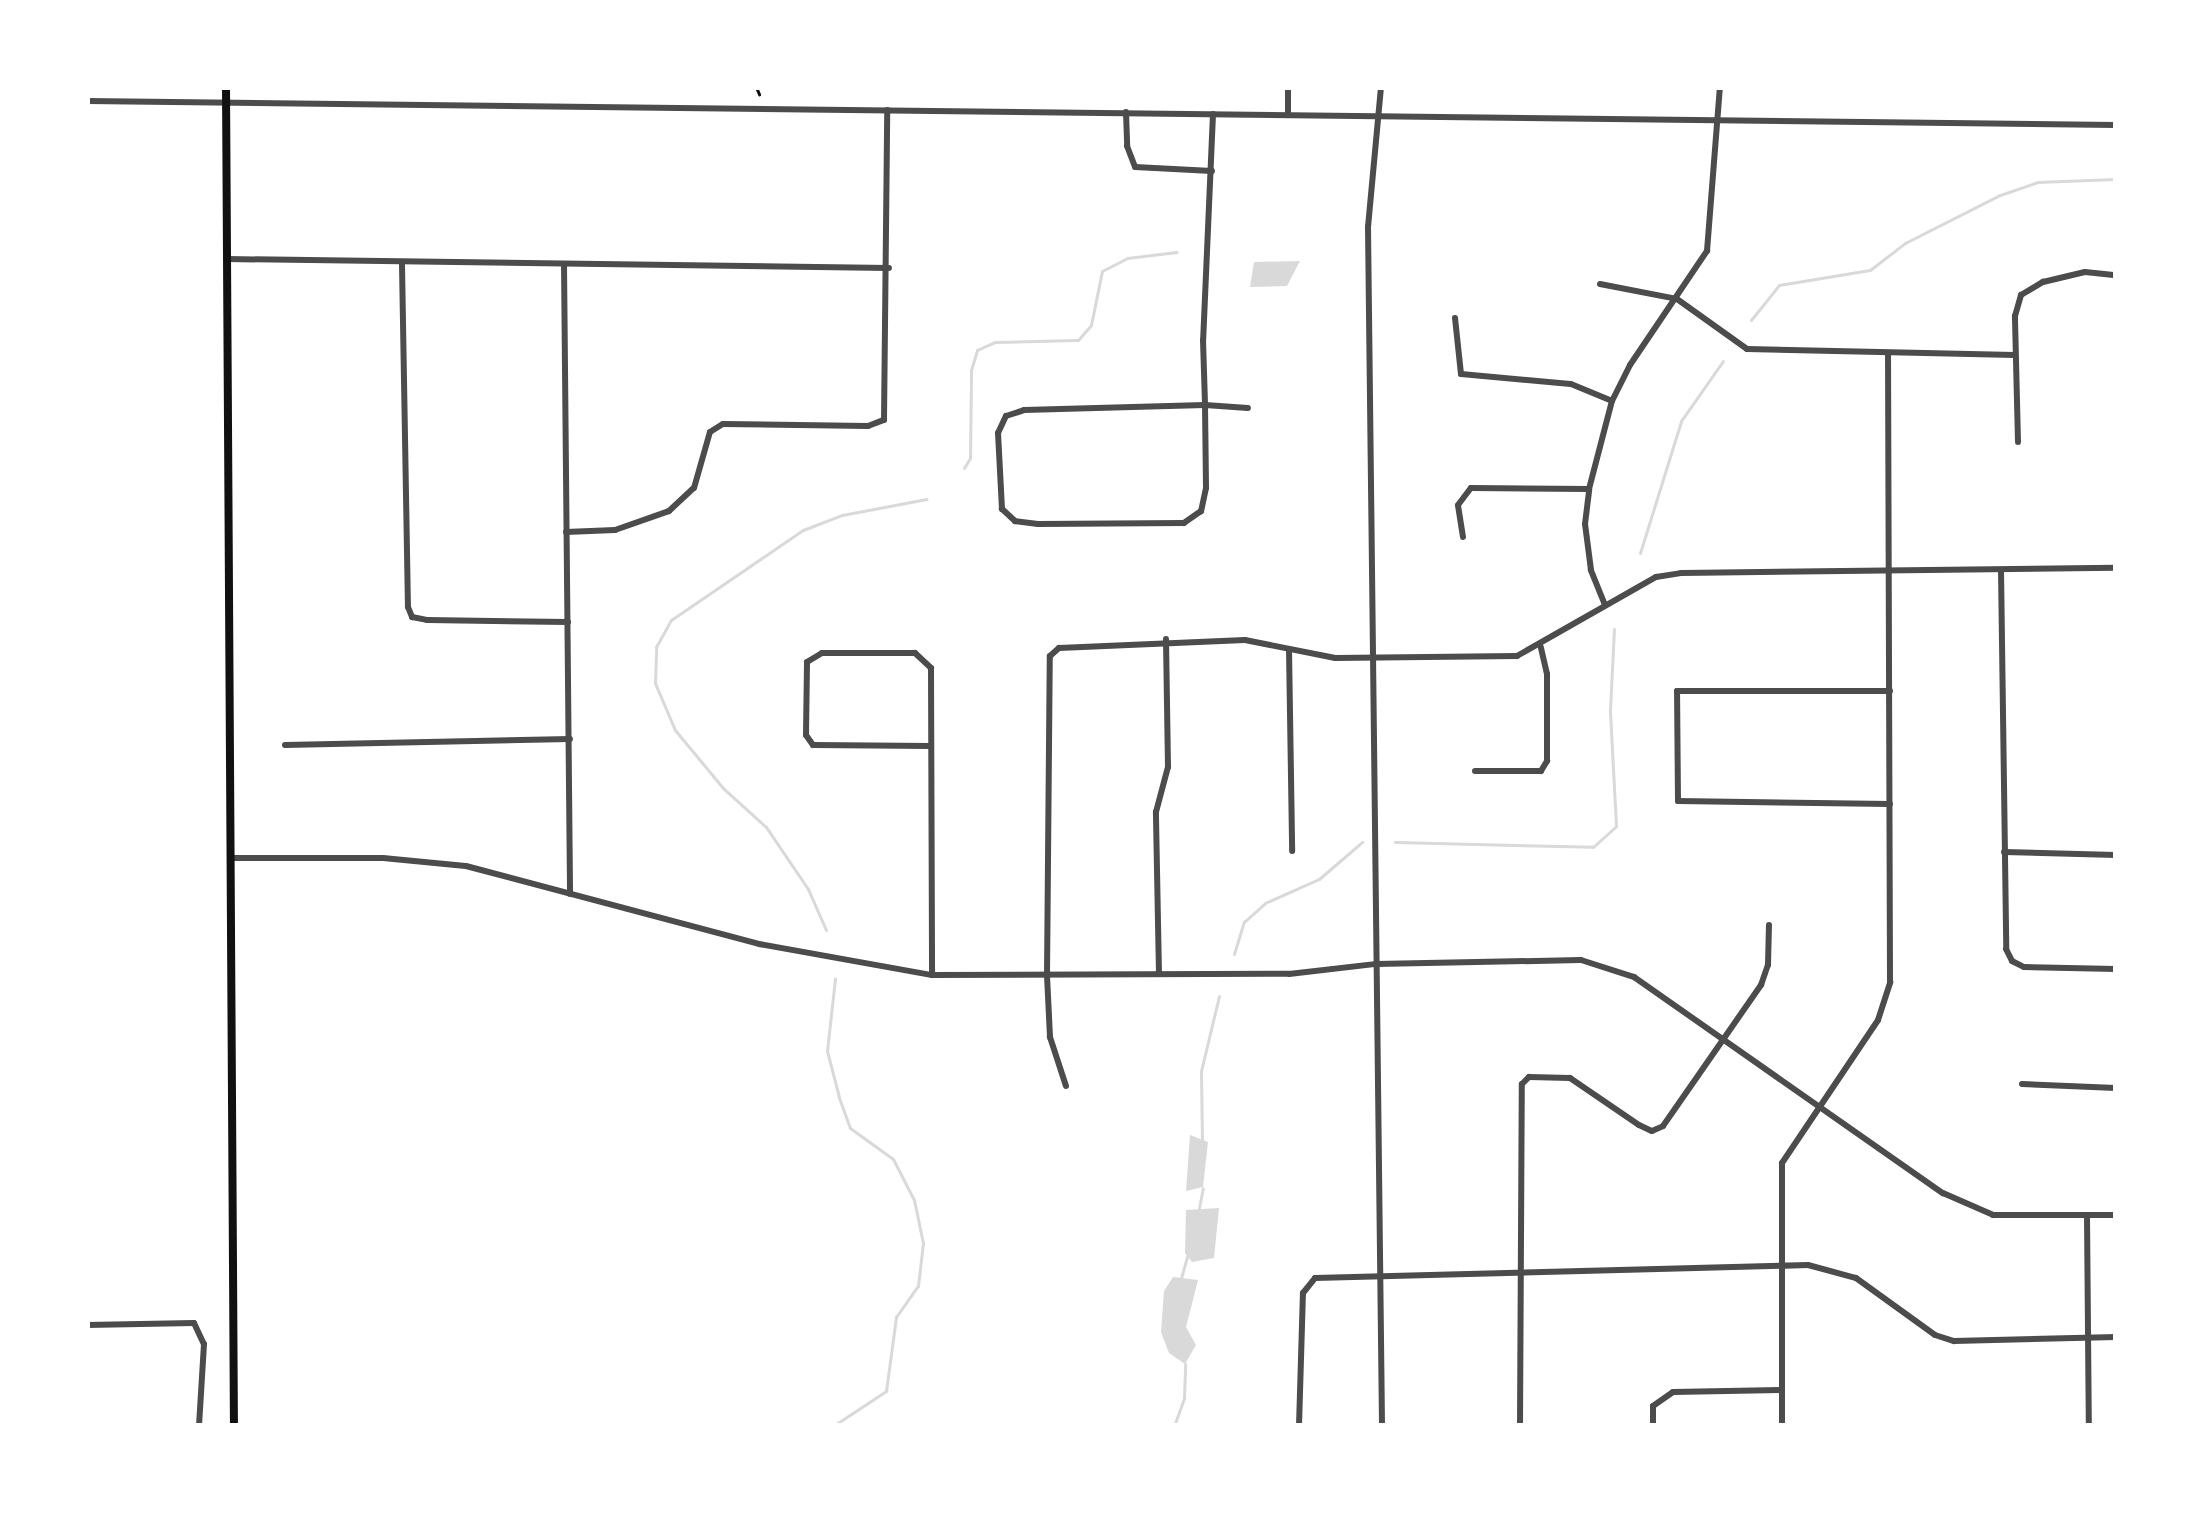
<!DOCTYPE html>
<style>
body{margin:0}
#map{position:relative;width:2203px;height:1513px;overflow:hidden;background:#fff;font-family:Inter,sans-serif}
div>[style]{position:absolute}
.water>*{inset:0;background:#d9d9d9}
.stream>*{height:3px;margin:-1.5px;padding:0 1.5px;transform-origin:1.5px;border-radius:1.5px;background:#d9d9d9}
.path>*{height:3px;margin:-1.5px;padding:0 1.5px;transform-origin:1.5px;border-radius:1.5px;background:#111}
.minor>*{height:6px;margin:-3px;padding:0 3px;transform-origin:3px;border-radius:3px;background:#4c4c4c}
.tertiary>*{height:6px;margin:-3px;padding:0 3px;transform-origin:3px;border-radius:3px;background:#4c4c4c}
.secondary>*{height:8px;margin:-4px;padding:0 4px;transform-origin:4px;border-radius:4px;background:#111}
span{translate:-50% -50%;white-space:nowrap;text-align:center;line-height:1.15;-webkit-text-stroke:9px #fff;paint-order:stroke}
.frame{position:absolute;inset:0;border:90px solid #fff;pointer-events:none}
</style>
<div id="map">
<div class="water">
<i style="clip-path:polygon(1300px 261px,1287px 286px,1250px 287px,1254px 262px)"></i>
<i style="clip-path:polygon(1190px 1135px,1208px 1142px,1203px 1187px,1186px 1191px)"></i>
<i style="clip-path:polygon(1219px 1208px,1214px 1258px,1192px 1262px,1185px 1253px,1186px 1210px)"></i>
<i style="clip-path:polygon(1173px 1277px,1198px 1280px,1186px 1327px,1196px 1345px,1185px 1364px,1169px 1353px,1161px 1332px,1164px 1291px)"></i>
</div>
<div class="stream">
<i style="left:1751px;top:320px;width:45px;rotate:-51.3deg"></i>
<i style="left:1779px;top:285px;width:92px;rotate:-9.4deg"></i>
<i style="left:1870px;top:270px;width:44px;rotate:-37.6deg"></i>
<i style="left:1905px;top:243px;width:106px;rotate:-26.8deg"></i>
<i style="left:2000px;top:195px;width:39px;rotate:-19deg"></i>
<i style="left:2037px;top:182px;width:79px;rotate:-2.2deg"></i>
<i style="left:964px;top:468px;width:12px;rotate:-59deg"></i>
<i style="left:970px;top:458px;width:88px;rotate:-89.3deg"></i>
<i style="left:971px;top:370px;width:21px;rotate:-73deg"></i>
<i style="left:977px;top:350px;width:20px;rotate:-24deg"></i>
<i style="left:995px;top:342px;width:83px;rotate:-1.4deg"></i>
<i style="left:1078px;top:340px;width:20px;rotate:-49deg"></i>
<i style="left:1091px;top:325px;width:55px;rotate:-78.5deg"></i>
<i style="left:1102px;top:271px;width:28px;rotate:-27deg"></i>
<i style="left:1127px;top:258px;width:50px;rotate:-6.8deg"></i>
<i style="left:1640px;top:553px;width:138px;rotate:-72.7deg"></i>
<i style="left:1681px;top:421px;width:73px;rotate:-55deg"></i>
<i style="left:1395px;top:842px;width:198px;rotate:1.4deg"></i>
<i style="left:1593px;top:847px;width:31px;rotate:-42deg"></i>
<i style="left:1616px;top:826px;width:116px;rotate:-93deg"></i>
<i style="left:1610px;top:710px;width:81px;rotate:-87.2deg"></i>
<i style="left:826px;top:930px;width:45px;rotate:-113.7deg"></i>
<i style="left:808px;top:889px;width:75px;rotate:-124.1deg"></i>
<i style="left:766px;top:827px;width:58px;rotate:-137.8deg"></i>
<i style="left:723px;top:788px;width:75px;rotate:-129.6deg"></i>
<i style="left:675px;top:730px;width:51px;rotate:-113.1deg"></i>
<i style="left:655px;top:683px;width:36px;rotate:-88deg"></i>
<i style="left:656px;top:647px;width:31px;rotate:-61deg"></i>
<i style="left:671px;top:620px;width:160px;rotate:-34.3deg"></i>
<i style="left:803px;top:530px;width:42px;rotate:-21deg"></i>
<i style="left:842px;top:515px;width:86px;rotate:-10.7deg"></i>
<i style="left:1234px;top:954px;width:34px;rotate:-73deg"></i>
<i style="left:1244px;top:922px;width:28px;rotate:-42deg"></i>
<i style="left:1265px;top:903px;width:59px;rotate:-24deg"></i>
<i style="left:1319px;top:879px;width:57px;rotate:-40.7deg"></i>
<i style="left:1202px;top:1143px;width:72px;rotate:-90.8deg"></i>
<i style="left:1201px;top:1071px;width:77px;rotate:-76.5deg"></i>
<i style="left:1199px;top:1208px;width:20px;rotate:-79deg"></i>
<i style="left:1181px;top:1278px;width:26px;rotate:-74deg"></i>
<i style="left:833px;top:1426px;width:64px;rotate:-33.4deg"></i>
<i style="left:886px;top:1391px;width:75px;rotate:-82.3deg"></i>
<i style="left:896px;top:1317px;width:38px;rotate:-55deg"></i>
<i style="left:918px;top:1286px;width:43px;rotate:-83.4deg"></i>
<i style="left:923px;top:1243px;width:44px;rotate:-101.8deg"></i>
<i style="left:914px;top:1200px;width:46px;rotate:-117.1deg"></i>
<i style="left:893px;top:1159px;width:53px;rotate:-144.2deg"></i>
<i style="left:850px;top:1128px;width:33px;rotate:-110deg"></i>
<i style="left:839px;top:1097px;width:48px;rotate:-104.6deg"></i>
<i style="left:827px;top:1051px;width:73px;rotate:-83.7deg"></i>
<i style="left:1174px;top:1426px;width:30px;rotate:-70deg"></i>
<i style="left:1184px;top:1398px;width:34px;rotate:-88deg"></i>
</div>
<div class="path">
<i style="left:756px;top:87px;width:8px;rotate:67deg"></i>
</div>
<div class="minor">
<i style="left:1126px;top:112px;width:34px;rotate:88deg"></i>
<i style="left:1127px;top:146px;width:22px;rotate:69deg"></i>
<i style="left:1135px;top:167px;width:77px;rotate:3deg"></i>
<i style="left:1213px;top:114px;width:226px;rotate:92.5deg"></i>
<i style="left:1203px;top:340px;width:65px;rotate:88.2deg"></i>
<i style="left:1205px;top:405px;width:83px;rotate:89.3deg"></i>
<i style="left:1206px;top:488px;width:24px;rotate:102deg"></i>
<i style="left:1201px;top:511px;width:21px;rotate:145deg"></i>
<i style="left:1184px;top:523px;width:146px;rotate:179.6deg"></i>
<i style="left:1038px;top:524px;width:23px;rotate:-173deg"></i>
<i style="left:1015px;top:521px;width:18px;rotate:-137deg"></i>
<i style="left:1002px;top:509px;width:76px;rotate:-93deg"></i>
<i style="left:998px;top:433px;width:19px;rotate:-65deg"></i>
<i style="left:1006px;top:416px;width:19px;rotate:-18deg"></i>
<i style="left:1024px;top:410px;width:181px;rotate:-1.6deg"></i>
<i style="left:1205px;top:405px;width:43px;rotate:4deg"></i>
<i style="left:1288px;top:114px;width:27px;rotate:-90deg"></i>
<i style="left:227px;top:259px;width:662px;rotate:0.78deg"></i>
<i style="left:564px;top:264px;width:630px;rotate:89.45deg"></i>
<i style="left:402px;top:265px;width:342px;rotate:89deg"></i>
<i style="left:408px;top:607px;width:11px;rotate:68deg"></i>
<i style="left:412px;top:617px;width:15px;rotate:11deg"></i>
<i style="left:427px;top:620px;width:141px;rotate:0.8deg"></i>
<i style="left:1600px;top:284px;width:78px;rotate:11deg"></i>
<i style="left:1677px;top:299px;width:86px;rotate:35.5deg"></i>
<i style="left:1747px;top:349px;width:268px;rotate:1.3deg"></i>
<i style="left:1455px;top:318px;width:56px;rotate:83.9deg"></i>
<i style="left:1461px;top:374px;width:110px;rotate:5.2deg"></i>
<i style="left:1571px;top:384px;width:44px;rotate:22.5deg"></i>
<i style="left:2018px;top:442px;width:126px;rotate:-91.4deg"></i>
<i style="left:2015px;top:316px;width:22px;rotate:-74deg"></i>
<i style="left:2021px;top:295px;width:26px;rotate:-31deg"></i>
<i style="left:2043px;top:282px;width:43px;rotate:-13.4deg"></i>
<i style="left:2085px;top:272px;width:31px;rotate:6deg"></i>
<i style="left:566px;top:532px;width:49px;rotate:-2.3deg"></i>
<i style="left:615px;top:530px;width:57px;rotate:-19.4deg"></i>
<i style="left:669px;top:511px;width:34px;rotate:-43deg"></i>
<i style="left:694px;top:488px;width:58px;rotate:-74.1deg"></i>
<i style="left:710px;top:432px;width:15px;rotate:-32deg"></i>
<i style="left:723px;top:424px;width:145px;rotate:0.8deg"></i>
<i style="left:868px;top:426px;width:17px;rotate:-21deg"></i>
<i style="left:884px;top:420px;width:310px;rotate:-89.4deg"></i>
<i style="left:1463px;top:537px;width:32px;rotate:-99deg"></i>
<i style="left:1458px;top:505px;width:21px;rotate:-53deg"></i>
<i style="left:1471px;top:488px;width:118px;rotate:0.5deg"></i>
<i style="left:2001px;top:570px;width:379px;rotate:89.2deg"></i>
<i style="left:2006px;top:949px;width:13px;rotate:63deg"></i>
<i style="left:2012px;top:961px;width:13px;rotate:27deg"></i>
<i style="left:2024px;top:967px;width:92px;rotate:1.2deg"></i>
<i style="left:1605px;top:605px;width:38px;rotate:-112deg"></i>
<i style="left:1591px;top:570px;width:46px;rotate:-97.4deg"></i>
<i style="left:1585px;top:524px;width:35px;rotate:-83deg"></i>
<i style="left:1589px;top:489px;width:91px;rotate:-75.4deg"></i>
<i style="left:1612px;top:401px;width:40px;rotate:-63.4deg"></i>
<i style="left:1630px;top:365px;width:138px;rotate:-56deg"></i>
<i style="left:1707px;top:251px;width:165px;rotate:-85.5deg"></i>
<i style="left:1289px;top:649px;width:202px;rotate:89.1deg"></i>
<i style="left:285px;top:745px;width:285px;rotate:-1.2deg"></i>
<i style="left:930px;top:746px;width:117px;rotate:-179.5deg"></i>
<i style="left:813px;top:745px;width:12px;rotate:-125deg"></i>
<i style="left:806px;top:735px;width:73px;rotate:-89.2deg"></i>
<i style="left:807px;top:662px;width:17px;rotate:-31deg"></i>
<i style="left:822px;top:653px;width:93px"></i>
<i style="left:915px;top:653px;width:22px;rotate:43deg"></i>
<i style="left:931px;top:668px;width:307px;rotate:89.8deg"></i>
<i style="left:1475px;top:771px;width:66px"></i>
<i style="left:1541px;top:771px;width:12px;rotate:-59deg"></i>
<i style="left:1547px;top:761px;width:87px;rotate:-90deg"></i>
<i style="left:1547px;top:674px;width:28px;rotate:-103deg"></i>
<i style="left:1890px;top:804px;width:212px;rotate:-179.2deg"></i>
<i style="left:1678px;top:801px;width:110px;rotate:-90.5deg"></i>
<i style="left:1677px;top:691px;width:213px"></i>
<i style="left:2004px;top:852px;width:112px;rotate:1.5deg"></i>
<i style="left:230px;top:858px;width:153px"></i>
<i style="left:383px;top:858px;width:83px;rotate:5.5deg"></i>
<i style="left:466px;top:866px;width:303px;rotate:14.9deg"></i>
<i style="left:759px;top:944px;width:176px;rotate:10.2deg"></i>
<i style="left:932px;top:975px;width:357px;rotate:-0.2deg"></i>
<i style="left:1289px;top:974px;width:88px;rotate:-6.6deg"></i>
<i style="left:1376px;top:964px;width:205px;rotate:-1.1deg"></i>
<i style="left:1581px;top:960px;width:56px;rotate:17.8deg"></i>
<i style="left:1634px;top:977px;width:377px;rotate:35deg"></i>
<i style="left:1943px;top:1193px;width:55px;rotate:23.7deg"></i>
<i style="left:1993px;top:1215px;width:123px"></i>
<i style="left:1159px;top:974px;width:162px;rotate:-91.1deg"></i>
<i style="left:1156px;top:812px;width:47px;rotate:-75.1deg"></i>
<i style="left:1168px;top:767px;width:128px;rotate:-90.9deg"></i>
<i style="left:2022px;top:1084px;width:94px;rotate:2.4deg"></i>
<i style="left:1066px;top:1086px;width:52px;rotate:-108.1deg"></i>
<i style="left:1050px;top:1037px;width:62px;rotate:-92.8deg"></i>
<i style="left:1047px;top:975px;width:319px;rotate:-89.5deg"></i>
<i style="left:1050px;top:656px;width:12px;rotate:-42deg"></i>
<i style="left:1059px;top:648px;width:186px;rotate:-2.5deg"></i>
<i style="left:1245px;top:640px;width:92px;rotate:11.3deg"></i>
<i style="left:1335px;top:658px;width:182px;rotate:-0.6deg"></i>
<i style="left:1517px;top:656px;width:160px;rotate:-29.6deg"></i>
<i style="left:1656px;top:577px;width:25px;rotate:-9deg"></i>
<i style="left:1681px;top:573px;width:435px;rotate:-0.7deg"></i>
<i style="left:2087px;top:1216px;width:210px;rotate:89.5deg"></i>
<i style="left:87px;top:1325px;width:107px;rotate:-1.1deg"></i>
<i style="left:194px;top:1323px;width:23px;rotate:65deg"></i>
<i style="left:204px;top:1344px;width:82px;rotate:93.5deg"></i>
<i style="left:1299px;top:1426px;width:133px;rotate:-88.3deg"></i>
<i style="left:1303px;top:1293px;width:19px;rotate:-51deg"></i>
<i style="left:1315px;top:1278px;width:493px;rotate:-1.5deg"></i>
<i style="left:1808px;top:1265px;width:50px;rotate:15.2deg"></i>
<i style="left:1856px;top:1278px;width:97px;rotate:35.8deg"></i>
<i style="left:1935px;top:1335px;width:20px;rotate:18deg"></i>
<i style="left:1954px;top:1341px;width:162px;rotate:-1.4deg"></i>
<i style="left:1520px;top:1426px;width:342px;rotate:-89.7deg"></i>
<i style="left:1522px;top:1084px;width:10px;rotate:-45deg"></i>
<i style="left:1529px;top:1077px;width:41px;rotate:1.4deg"></i>
<i style="left:1570px;top:1078px;width:83px;rotate:34.3deg"></i>
<i style="left:1639px;top:1125px;width:14px;rotate:25deg"></i>
<i style="left:1652px;top:1131px;width:12px;rotate:-24deg"></i>
<i style="left:1663px;top:1126px;width:172px;rotate:-55.2deg"></i>
<i style="left:1761px;top:985px;width:21px;rotate:-71deg"></i>
<i style="left:1768px;top:965px;width:40px;rotate:-88.6deg"></i>
<i style="left:1653px;top:1426px;width:20px;rotate:-90deg"></i>
<i style="left:1653px;top:1406px;width:24px;rotate:-35deg"></i>
<i style="left:1673px;top:1392px;width:109px;rotate:-1.1deg"></i>
<i style="left:1782px;top:1426px;width:263px;rotate:-90deg"></i>
<i style="left:1782px;top:1163px;width:172px;rotate:-56.1deg"></i>
<i style="left:1878px;top:1020px;width:40px;rotate:-72deg"></i>
<i style="left:1890px;top:982px;width:629px;rotate:-90.18deg"></i>
</div>
<div class="tertiary">
<i style="left:1381px;top:87px;width:141px;rotate:95.3deg"></i>
<i style="left:1368px;top:227px;width:1199px;rotate:89.33deg"></i>
<i style="left:87px;top:101px;width:2029px;rotate:0.68deg"></i>
</div>
<div class="secondary">
<i style="left:226px;top:87px;width:1339px;rotate:89.66deg"></i>
</div>
<div class="frame"></div>
</div>
